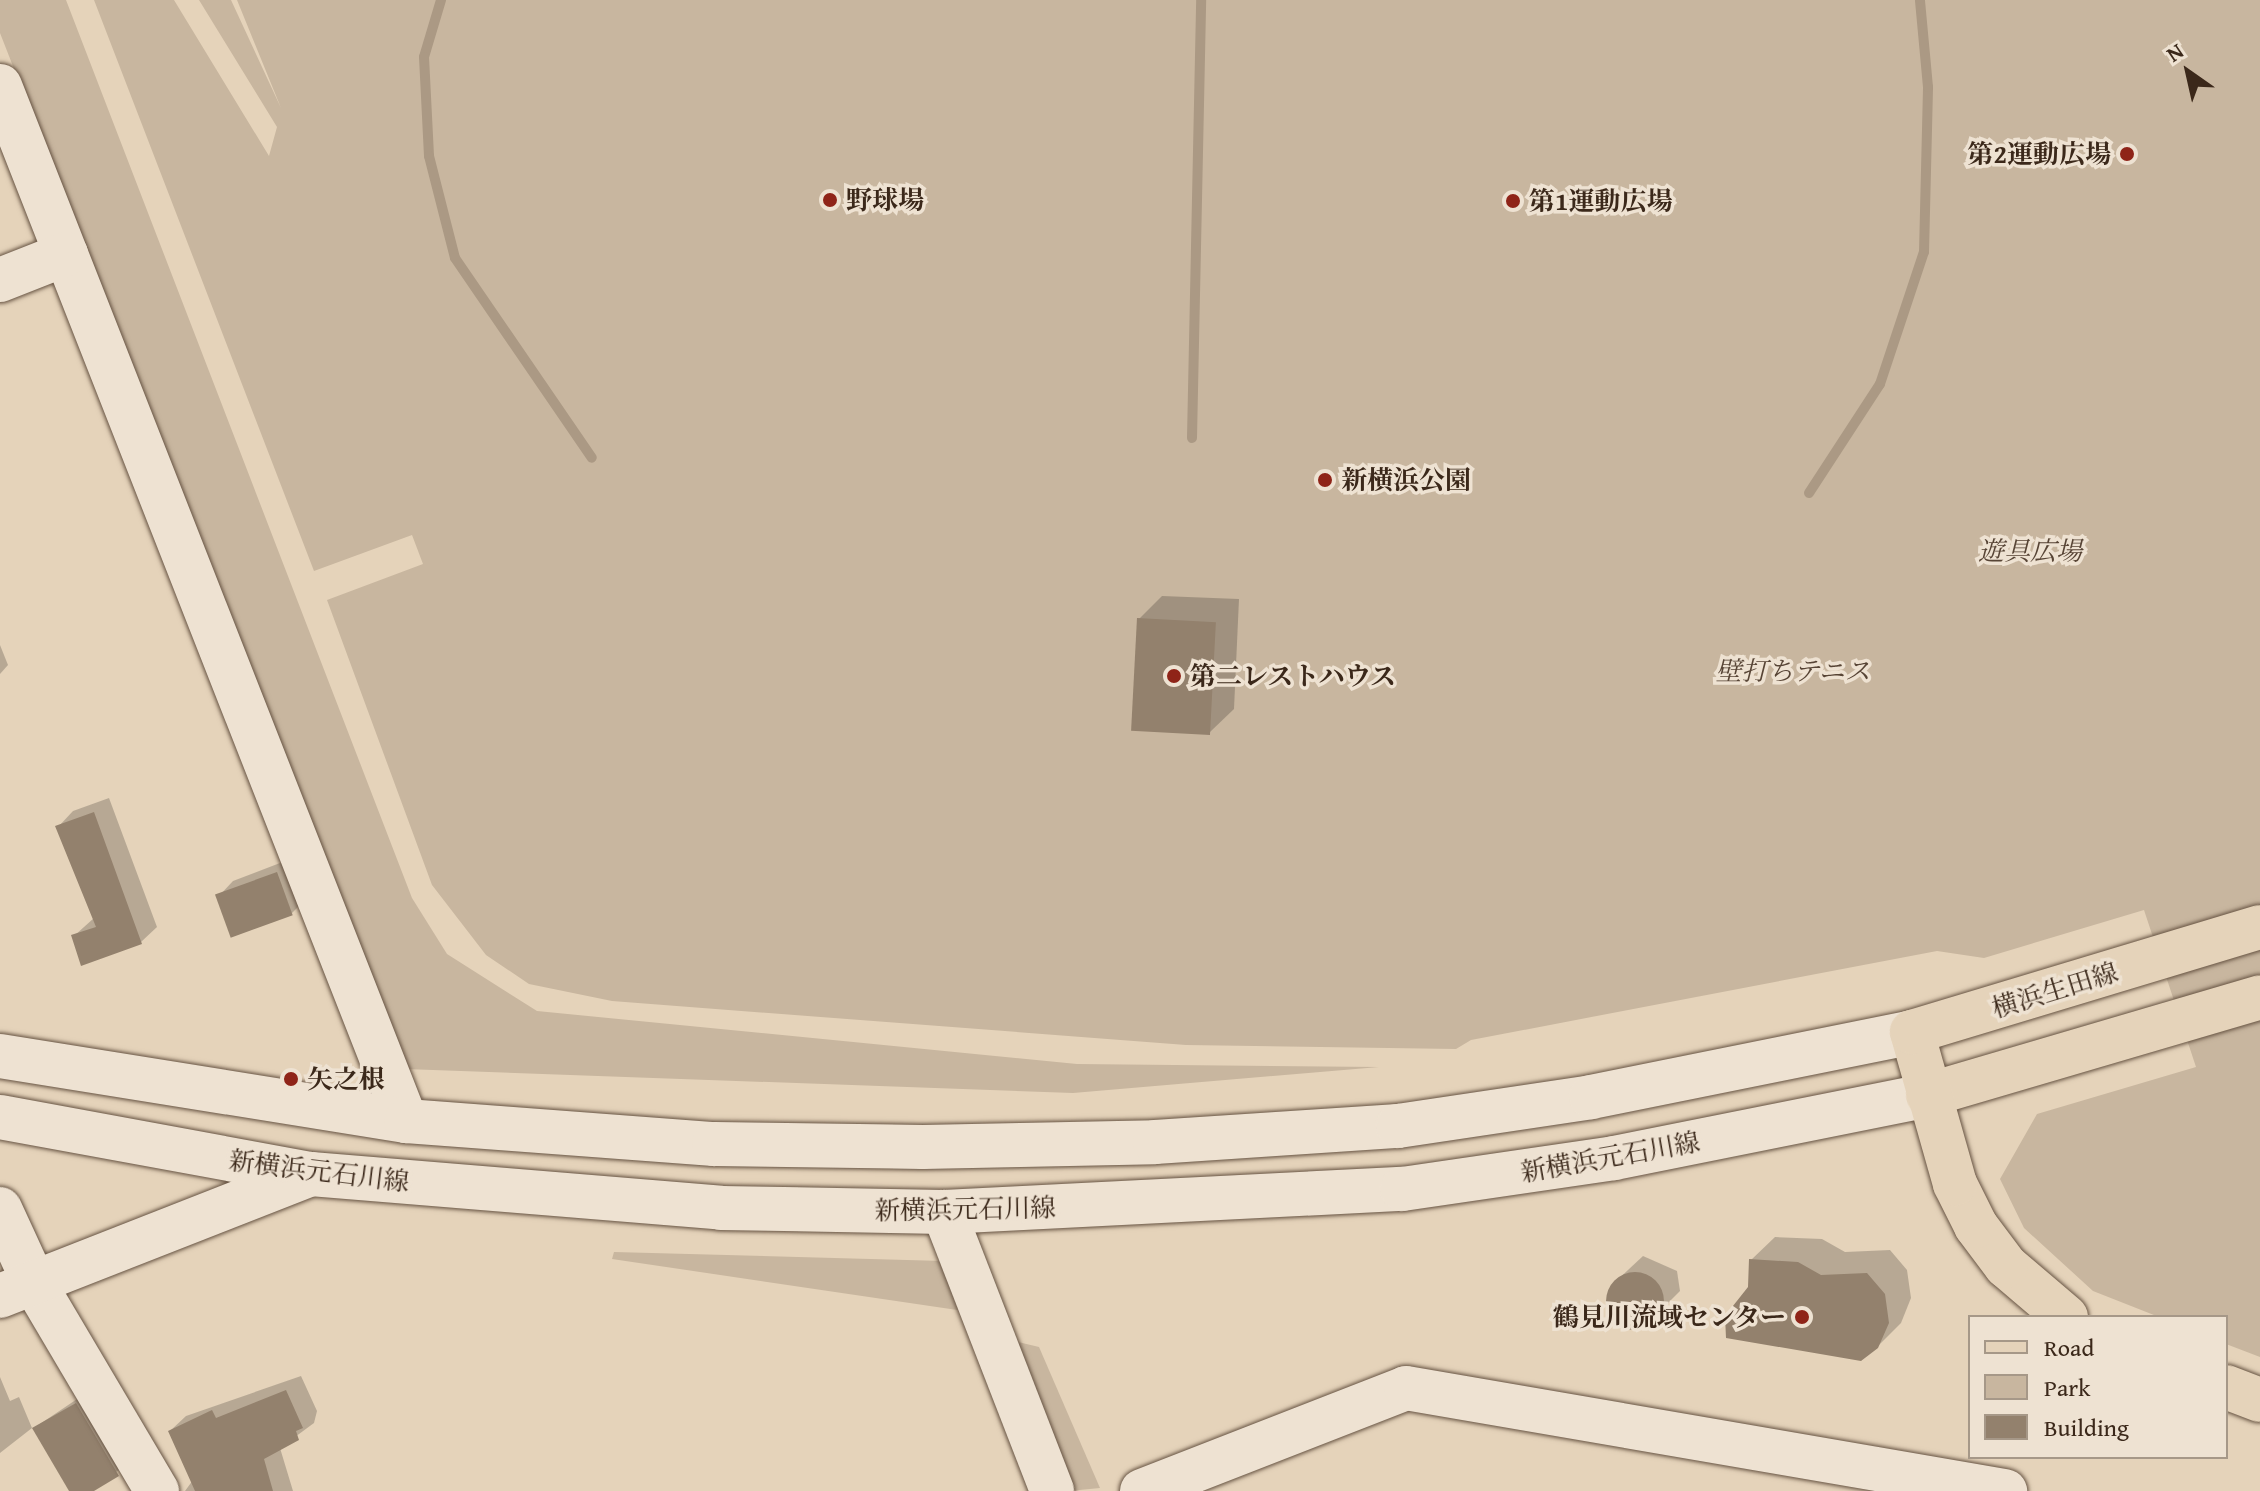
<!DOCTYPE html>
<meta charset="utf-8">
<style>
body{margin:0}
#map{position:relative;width:2260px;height:1491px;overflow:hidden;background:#e5d3ba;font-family:"Gentium Book Plus","Noto Serif JP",serif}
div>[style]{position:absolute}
.green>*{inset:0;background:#c8b69f}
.shadow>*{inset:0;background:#0003}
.stream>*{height:10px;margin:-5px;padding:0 5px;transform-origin:5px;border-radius:5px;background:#ab9984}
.building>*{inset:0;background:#93816d;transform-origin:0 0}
.round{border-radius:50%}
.roads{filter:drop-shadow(0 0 2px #665342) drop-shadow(0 0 2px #665342)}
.minor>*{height:44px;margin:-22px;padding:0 22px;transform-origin:22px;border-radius:22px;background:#eee2d2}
.major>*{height:44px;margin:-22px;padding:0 22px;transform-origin:22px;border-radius:22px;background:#e5d3ba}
.dots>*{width:22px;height:22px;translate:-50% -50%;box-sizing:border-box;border:4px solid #eee2d2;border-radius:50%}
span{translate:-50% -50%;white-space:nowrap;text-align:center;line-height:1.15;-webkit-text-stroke:7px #eee2d2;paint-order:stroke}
.poi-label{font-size:26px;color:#3b281a;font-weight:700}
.right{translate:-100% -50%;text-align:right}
.left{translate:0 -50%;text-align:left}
.park-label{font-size:26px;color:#574435;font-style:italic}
.street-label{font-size:26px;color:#3b281a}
.legend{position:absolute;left:1968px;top:1315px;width:260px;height:144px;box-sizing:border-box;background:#eee2d2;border:2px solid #a69888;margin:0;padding:10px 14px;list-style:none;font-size:24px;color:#3b281a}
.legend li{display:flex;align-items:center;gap:16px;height:40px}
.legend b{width:40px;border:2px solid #a69888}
.north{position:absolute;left:2148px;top:32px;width:80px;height:80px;-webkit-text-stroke:6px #eee2d2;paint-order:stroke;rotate:326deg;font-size:22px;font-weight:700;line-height:32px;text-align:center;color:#3b281a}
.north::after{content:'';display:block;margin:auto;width:28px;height:36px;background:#3b281a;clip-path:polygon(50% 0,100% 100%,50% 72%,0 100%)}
</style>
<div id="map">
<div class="green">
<i style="clip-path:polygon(0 0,66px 0,412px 898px,447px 954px,537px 1011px,1077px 1064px,1379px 1067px,1073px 1093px,405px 1069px,0 33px)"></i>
<i style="clip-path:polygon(94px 0,174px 0,269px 156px,277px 127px,199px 0,231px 0,281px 108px,237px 0,2260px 0,2260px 1357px,2226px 1344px,2226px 1317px,2159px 1317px,2093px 1291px,2024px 1228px,2000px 1179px,2037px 1114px,2196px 1067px,2144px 910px,1984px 958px,1937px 951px,1471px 1040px,1456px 1049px,1186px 1045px,612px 1001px,529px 984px,486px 955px,432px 885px,327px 600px,423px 564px,412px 535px,314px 571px)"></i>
<i style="clip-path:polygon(614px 1252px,943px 1261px,964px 1311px,612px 1259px)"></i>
<i style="clip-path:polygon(1014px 1341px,1039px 1347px,1100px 1488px,1069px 1491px)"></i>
</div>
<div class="shadow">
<i style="clip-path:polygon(1162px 596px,1239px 599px,1234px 709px,1210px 732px,1139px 619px)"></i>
<i style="clip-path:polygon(0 645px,8px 665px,0 674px)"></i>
<i style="clip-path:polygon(109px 798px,157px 927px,141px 942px,74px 936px,94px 918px,58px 827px,73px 811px)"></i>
<i style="clip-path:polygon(293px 858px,307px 898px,292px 913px,218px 897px,233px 881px)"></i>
<i style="clip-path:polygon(1775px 1237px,1822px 1239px,1845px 1252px,1890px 1250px,1907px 1270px,1911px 1298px,1901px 1323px,1877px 1347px,1750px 1288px,1751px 1260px)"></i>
<i style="clip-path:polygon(1643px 1256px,1677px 1271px,1680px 1291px,1647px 1324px,1630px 1329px,1608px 1306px,1613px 1284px)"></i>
<i style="clip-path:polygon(301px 1376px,317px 1411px,314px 1423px,280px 1448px,293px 1491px,185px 1491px,193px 1480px,170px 1431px,186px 1416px)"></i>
<i style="clip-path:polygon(0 1377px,10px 1401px,19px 1397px,32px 1428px,0 1453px)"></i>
<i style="clip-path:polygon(92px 1389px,133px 1460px,89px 1491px,71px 1491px,34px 1428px)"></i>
</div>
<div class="stream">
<i style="left:441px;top:0;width:59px;rotate:106.6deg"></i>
<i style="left:424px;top:57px;width:99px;rotate:87.1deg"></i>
<i style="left:429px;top:156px;width:105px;rotate:75.7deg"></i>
<i style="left:455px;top:258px;width:242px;rotate:55.6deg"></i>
<i style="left:1192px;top:438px;width:438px;rotate:-88.8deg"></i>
<i style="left:1809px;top:493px;width:130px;rotate:-56.9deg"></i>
<i style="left:1880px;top:384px;width:139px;rotate:-71.6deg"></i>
<i style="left:1924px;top:252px;width:165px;rotate:-88.6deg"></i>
<i style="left:1928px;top:87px;width:87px;rotate:-95.3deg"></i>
</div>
<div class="building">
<i style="left:1137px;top:618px;width:79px;height:113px;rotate:3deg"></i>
<i style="clip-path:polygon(94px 812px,142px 944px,81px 966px,71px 935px,96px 927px,55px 826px)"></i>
<i style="left:277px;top:872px;width:46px;height:66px;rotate:70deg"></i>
<i style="clip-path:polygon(1749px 1259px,1798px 1262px,1821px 1275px,1867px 1273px,1885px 1294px,1889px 1323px,1878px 1348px,1861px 1361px,1726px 1338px,1725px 1316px,1748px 1287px)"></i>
<i class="round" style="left:1606px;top:1272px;width:58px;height:58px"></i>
<i style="clip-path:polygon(286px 1390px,303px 1428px,296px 1431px,299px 1440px,264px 1459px,273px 1491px,195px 1491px,168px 1431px,212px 1410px,216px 1418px)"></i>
<i style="clip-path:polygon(76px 1403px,119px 1476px,94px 1491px,69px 1491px,32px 1428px)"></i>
</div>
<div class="roads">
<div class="minor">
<i style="left:0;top:86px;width:1112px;rotate:68.58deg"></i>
<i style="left:0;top:280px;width:71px;rotate:-21.5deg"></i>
<i style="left:0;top:1056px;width:411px;rotate:9.1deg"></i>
<i style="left:406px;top:1121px;width:309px;rotate:4.3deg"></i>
<i style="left:714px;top:1144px;width:209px;rotate:0.8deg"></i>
<i style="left:923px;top:1147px;width:232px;rotate:-1.2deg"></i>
<i style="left:1155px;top:1142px;width:244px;rotate:-3.8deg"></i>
<i style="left:1398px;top:1126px;width:195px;rotate:-8.5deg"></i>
<i style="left:1591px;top:1097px;width:328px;rotate:-11.4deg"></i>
<i style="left:0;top:1117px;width:316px;rotate:10.4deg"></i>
<i style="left:311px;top:1174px;width:411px;rotate:4.7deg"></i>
<i style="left:721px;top:1208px;width:223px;rotate:1deg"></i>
<i style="left:944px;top:1212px;width:459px;rotate:-2.9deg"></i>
<i style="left:1402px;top:1189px;width:214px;rotate:-8.3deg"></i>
<i style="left:1614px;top:1158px;width:320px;rotate:-11.3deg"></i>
<i style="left:0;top:1209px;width:81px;rotate:65.3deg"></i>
<i style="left:34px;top:1283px;width:242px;rotate:59.4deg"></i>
<i style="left:944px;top:1212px;width:299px;rotate:68.8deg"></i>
<i style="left:0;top:1296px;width:334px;rotate:-21.4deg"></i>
<i style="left:1142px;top:1491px;width:283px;rotate:-21.3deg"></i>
<i style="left:1406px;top:1388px;width:608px;rotate:9.76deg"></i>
</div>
<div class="major">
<i style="left:1928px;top:1095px;width:346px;rotate:-16.4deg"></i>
<i style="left:2066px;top:1317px;width:79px;rotate:-139.6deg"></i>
<i style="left:2006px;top:1266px;width:50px;rotate:-126.9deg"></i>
<i style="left:1976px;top:1226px;width:47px;rotate:-116.6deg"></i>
<i style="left:1955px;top:1184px;width:158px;rotate:-105.8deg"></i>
<i style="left:1912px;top:1032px;width:363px;rotate:-16.8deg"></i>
<i style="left:2226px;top:1387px;width:36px;rotate:21deg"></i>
</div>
</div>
<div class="dots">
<i style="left:2127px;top:154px;background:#8f2418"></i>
<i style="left:830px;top:200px;background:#8f2418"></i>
<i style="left:1513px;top:201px;background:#8f2418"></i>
<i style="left:1325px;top:480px;background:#8f2418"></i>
<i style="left:1174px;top:676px;background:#8f2418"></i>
<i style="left:291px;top:1079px;background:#8f2418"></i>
<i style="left:1802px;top:1317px;background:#8f2418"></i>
</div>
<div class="poi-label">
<span class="right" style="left:2111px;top:154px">第2運動広場</span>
<span class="left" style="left:846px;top:200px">野球場</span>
<span class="left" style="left:1529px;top:201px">第1運動広場</span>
<span class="left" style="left:1341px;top:480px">新横浜公園</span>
<span class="left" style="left:1190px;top:676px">第二レストハウス</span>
<span class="left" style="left:307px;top:1079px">矢之根</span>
<span class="right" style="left:1786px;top:1317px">鶴見川流域センター</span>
</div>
<div class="park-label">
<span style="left:2030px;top:551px">遊具広場</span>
<span style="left:1793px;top:671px">壁打ちテニス</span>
</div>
<div class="street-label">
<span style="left:2055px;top:990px;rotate:-17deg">横浜生田線</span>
<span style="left:1610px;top:1157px;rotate:-10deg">新横浜元石川線</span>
<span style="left:319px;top:1171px;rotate:7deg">新横浜元石川線</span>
<span style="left:965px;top:1209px;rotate:-1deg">新横浜元石川線</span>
</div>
<ul class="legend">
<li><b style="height:10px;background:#e5d3ba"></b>Road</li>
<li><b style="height:22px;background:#c8b69f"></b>Park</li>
<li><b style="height:22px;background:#93816d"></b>Building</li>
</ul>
<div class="north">N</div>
</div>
